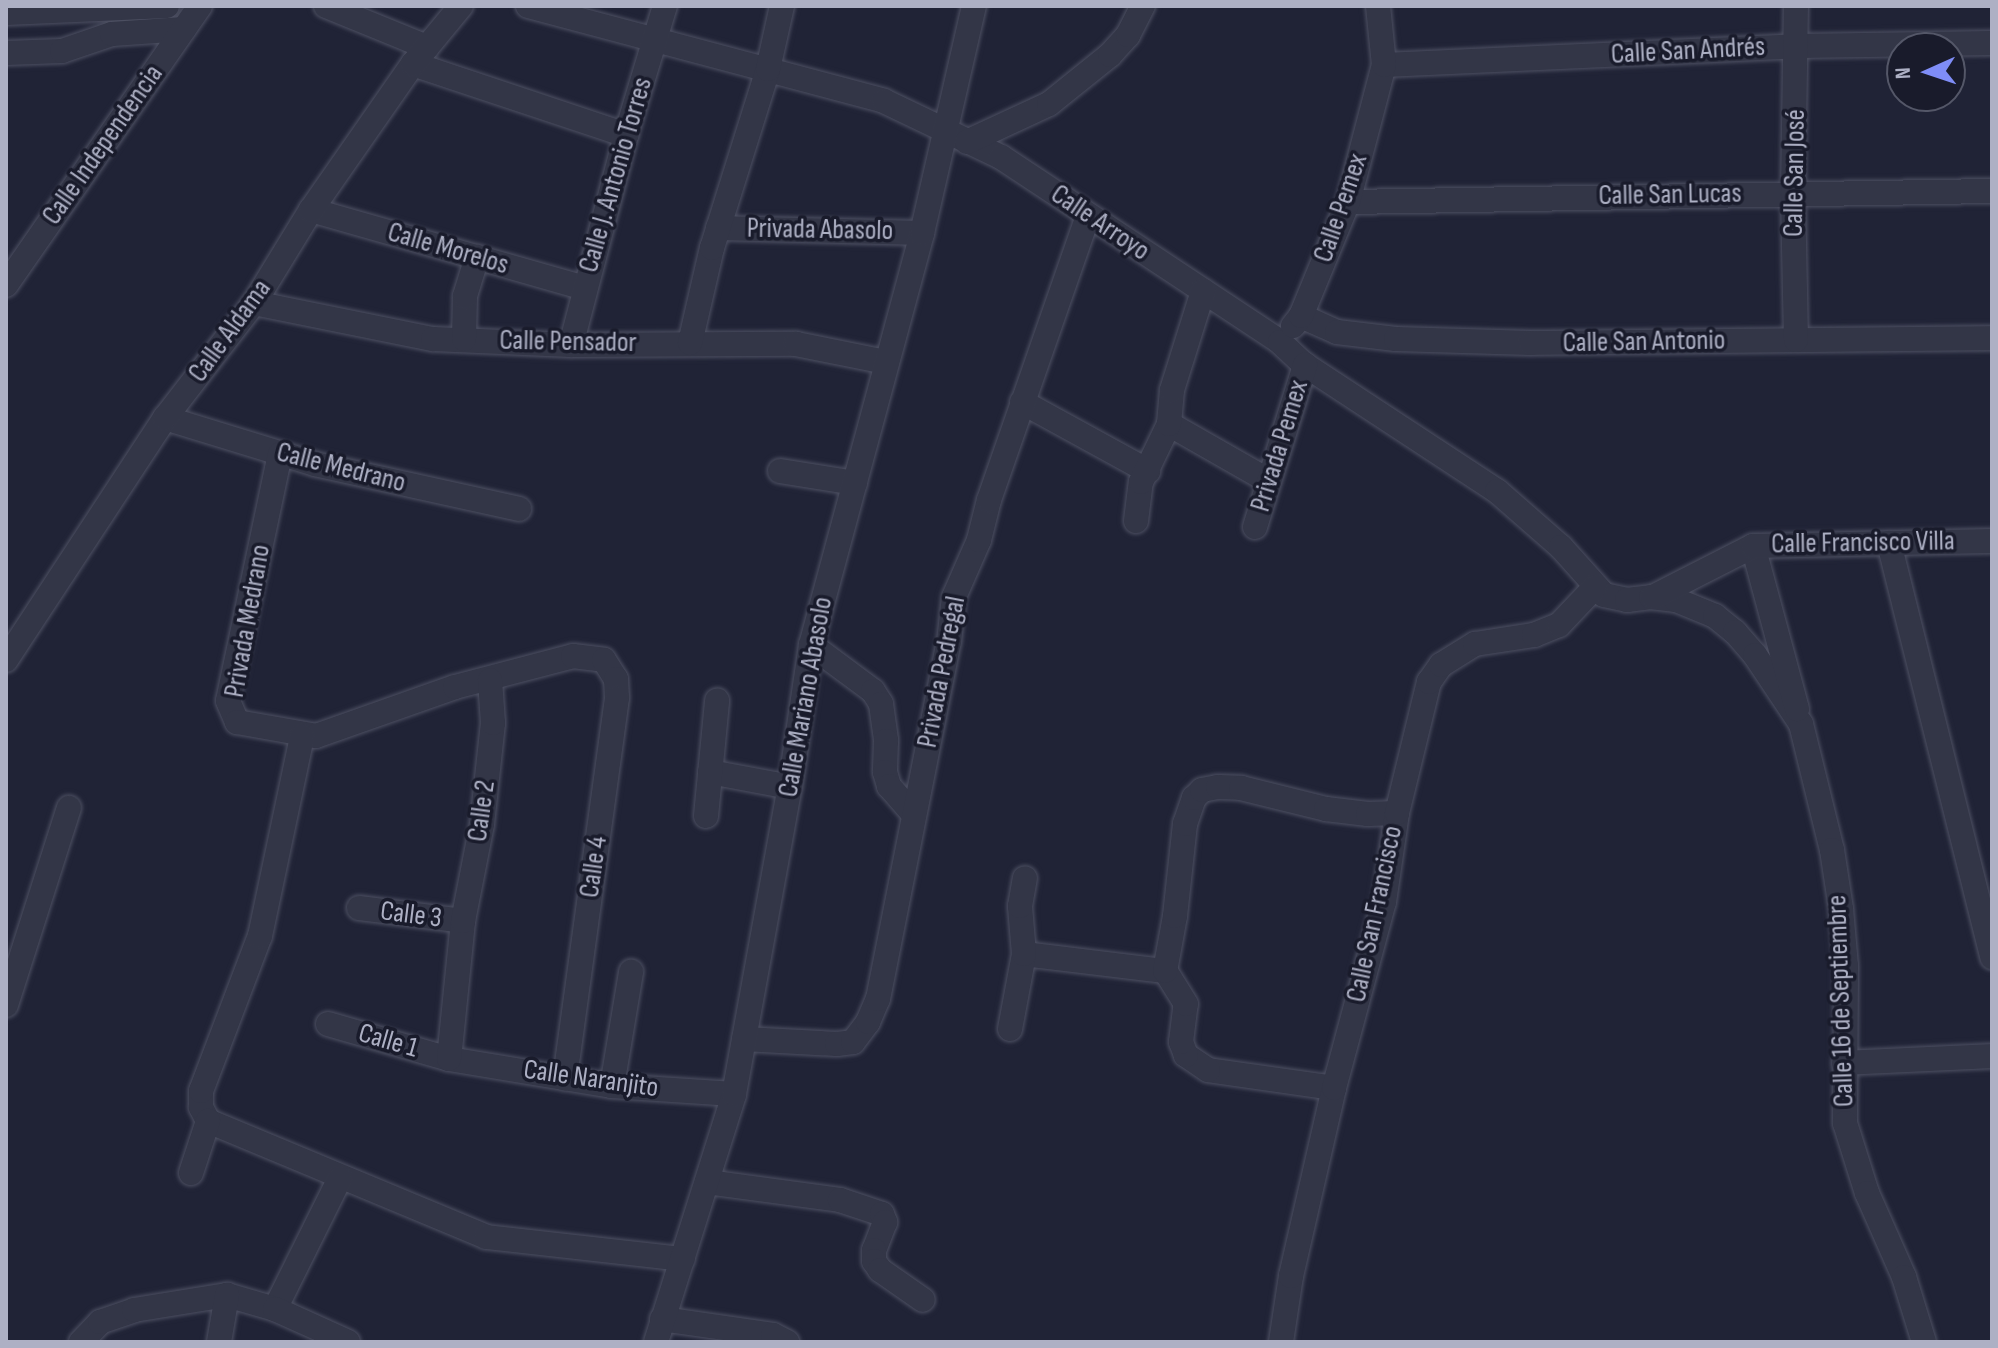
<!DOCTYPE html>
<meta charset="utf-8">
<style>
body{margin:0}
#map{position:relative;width:1998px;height:1348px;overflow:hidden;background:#202336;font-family:"Sofia Sans Condensed",sans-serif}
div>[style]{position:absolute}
.roads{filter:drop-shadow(0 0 2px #4d5062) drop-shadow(0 0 2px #4d5062)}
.minor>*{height:24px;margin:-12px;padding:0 12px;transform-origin:12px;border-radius:12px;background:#333647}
span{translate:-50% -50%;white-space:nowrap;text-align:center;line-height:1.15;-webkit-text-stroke:7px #191b2b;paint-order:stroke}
.street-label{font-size:28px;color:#adb0c4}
.frame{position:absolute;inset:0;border:8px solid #adb0c4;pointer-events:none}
.north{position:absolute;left:1886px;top:32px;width:80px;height:80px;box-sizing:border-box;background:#191b2b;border:2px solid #545768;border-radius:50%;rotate:267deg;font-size:22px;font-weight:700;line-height:32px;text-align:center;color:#adb0c4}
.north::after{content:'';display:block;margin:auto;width:28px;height:36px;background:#7f8df7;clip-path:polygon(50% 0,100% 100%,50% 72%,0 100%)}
</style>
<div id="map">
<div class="roads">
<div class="minor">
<i style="left:326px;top:6px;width:109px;rotate:22.1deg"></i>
<i style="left:528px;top:6px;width:368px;rotate:14.9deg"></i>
<i style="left:884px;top:101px;width:130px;rotate:25.6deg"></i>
<i style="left:1001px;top:157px;width:335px;rotate:33.5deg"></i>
<i style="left:1280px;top:342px;width:34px;rotate:43deg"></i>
<i style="left:1305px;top:365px;width:230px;rotate:33.3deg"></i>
<i style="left:1497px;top:491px;width:85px;rotate:41.2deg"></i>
<i style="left:1561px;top:547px;width:64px;rotate:48.1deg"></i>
<i style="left:1604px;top:595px;width:24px;rotate:12deg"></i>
<i style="left:1627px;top:600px;width:24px;rotate:-7deg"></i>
<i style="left:1651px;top:597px;width:25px;rotate:7deg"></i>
<i style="left:1676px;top:600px;width:42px;rotate:22.3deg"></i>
<i style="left:1715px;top:616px;width:26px;rotate:39deg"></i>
<i style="left:1735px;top:632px;width:30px;rotate:49deg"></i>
<i style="left:1755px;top:655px;width:83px;rotate:56.3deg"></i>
<i style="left:1801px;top:724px;width:130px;rotate:76.2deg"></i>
<i style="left:1832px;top:850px;width:60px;rotate:81.3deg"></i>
<i style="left:1841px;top:909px;width:57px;rotate:85deg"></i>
<i style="left:1846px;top:966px;width:157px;rotate:90.4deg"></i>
<i style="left:1845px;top:1123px;width:73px;rotate:72.6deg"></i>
<i style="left:1867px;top:1193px;width:92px;rotate:66.2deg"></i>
<i style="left:1904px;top:1277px;width:68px;rotate:72.9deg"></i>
<i style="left:6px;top:13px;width:161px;rotate:-2.5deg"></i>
<i style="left:6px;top:53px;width:56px;rotate:-2deg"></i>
<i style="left:62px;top:51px;width:53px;rotate:-18.8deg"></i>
<i style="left:112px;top:34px;width:72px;rotate:-4deg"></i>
<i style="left:413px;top:64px;width:225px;rotate:18.4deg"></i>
<i style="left:1384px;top:65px;width:413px;rotate:-2.6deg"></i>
<i style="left:1797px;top:46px;width:195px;rotate:-0.9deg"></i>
<i style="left:967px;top:142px;width:90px;rotate:-24.9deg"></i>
<i style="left:1049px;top:104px;width:78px;rotate:-38.8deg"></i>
<i style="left:1110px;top:55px;width:27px;rotate:-48deg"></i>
<i style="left:1128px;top:35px;width:33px;rotate:-63deg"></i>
<i style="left:1348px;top:202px;width:644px;rotate:-0.98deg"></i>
<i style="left:311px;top:210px;width:284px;rotate:15.9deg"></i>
<i style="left:718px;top:228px;width:204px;rotate:1.4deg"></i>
<i style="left:6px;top:285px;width:340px;rotate:-55.2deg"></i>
<i style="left:254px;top:303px;width:183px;rotate:11.4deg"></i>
<i style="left:433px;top:339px;width:138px;rotate:2.5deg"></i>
<i style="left:571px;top:345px;width:225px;rotate:-0.3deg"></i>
<i style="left:796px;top:344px;width:91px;rotate:11.4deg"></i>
<i style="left:1301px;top:316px;width:39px;rotate:24deg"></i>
<i style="left:1337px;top:332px;width:59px;rotate:6.8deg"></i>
<i style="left:1396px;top:339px;width:135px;rotate:1.7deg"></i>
<i style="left:1531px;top:343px;width:461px;rotate:-0.6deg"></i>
<i style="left:1293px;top:326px;width:13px;rotate:-51deg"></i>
<i style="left:1301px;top:316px;width:123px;rotate:-67.6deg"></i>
<i style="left:1348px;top:202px;width:142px;rotate:-75.3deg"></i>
<i style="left:1384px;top:65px;width:59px;rotate:-95.8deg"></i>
<i style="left:464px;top:339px;width:43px;rotate:-88.7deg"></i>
<i style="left:465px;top:296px;width:41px;rotate:-72.9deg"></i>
<i style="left:1796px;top:340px;width:148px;rotate:-91.2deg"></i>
<i style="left:1793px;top:192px;width:186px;rotate:-89.1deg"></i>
<i style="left:690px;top:343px;width:98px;rotate:-77deg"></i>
<i style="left:712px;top:248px;width:188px;rotate:-72.6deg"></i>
<i style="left:768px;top:69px;width:65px;rotate:-77.5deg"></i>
<i style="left:571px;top:345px;width:217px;rotate:-75.3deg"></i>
<i style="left:626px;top:135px;width:135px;rotate:-73.2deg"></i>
<i style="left:1022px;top:402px;width:144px;rotate:28.7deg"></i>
<i style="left:165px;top:418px;width:157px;rotate:17deg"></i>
<i style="left:315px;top:464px;width:209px;rotate:12.4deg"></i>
<i style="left:1169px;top:424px;width:115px;rotate:29.7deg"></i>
<i style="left:280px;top:454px;width:252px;rotate:101.9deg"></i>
<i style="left:228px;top:701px;width:23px;rotate:67deg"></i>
<i style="left:237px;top:722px;width:80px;rotate:10deg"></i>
<i style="left:316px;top:736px;width:147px;rotate:-19.4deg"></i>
<i style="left:455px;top:687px;width:122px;rotate:-14.7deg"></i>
<i style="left:573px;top:656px;width:31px;rotate:7deg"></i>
<i style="left:604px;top:660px;width:22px;rotate:58deg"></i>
<i style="left:616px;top:679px;width:19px;rotate:87deg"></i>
<i style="left:617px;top:698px;width:384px;rotate:97.8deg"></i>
<i style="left:780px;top:471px;width:76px;rotate:9.1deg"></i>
<i style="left:1136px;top:521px;width:39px;rotate:-83deg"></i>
<i style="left:1141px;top:482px;width:64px;rotate:-64.2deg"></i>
<i style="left:1169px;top:424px;width:34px;rotate:-85deg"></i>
<i style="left:1172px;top:390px;width:104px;rotate:-72.6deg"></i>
<i style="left:1255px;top:527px;width:170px;rotate:-72.8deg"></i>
<i style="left:1889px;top:543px;width:427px;rotate:76deg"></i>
<i style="left:1753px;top:546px;width:169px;rotate:74.9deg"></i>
<i style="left:1653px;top:597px;width:112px;rotate:-27deg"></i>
<i style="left:1753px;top:546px;width:239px;rotate:-1.2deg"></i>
<i style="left:811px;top:645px;width:77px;rotate:36.6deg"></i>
<i style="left:873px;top:691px;width:15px;rotate:58deg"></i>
<i style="left:881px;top:704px;width:37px;rotate:82deg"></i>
<i style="left:886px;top:741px;width:31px;rotate:92deg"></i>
<i style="left:885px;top:772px;width:15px;rotate:74deg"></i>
<i style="left:889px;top:786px;width:37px;rotate:49deg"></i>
<i style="left:6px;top:660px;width:290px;rotate:-56.7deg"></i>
<i style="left:165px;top:418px;width:145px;rotate:-52.3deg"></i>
<i style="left:254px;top:303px;width:109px;rotate:-58.5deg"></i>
<i style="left:311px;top:210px;width:178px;rotate:-55.1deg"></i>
<i style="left:413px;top:64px;width:75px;rotate:-50.4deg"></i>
<i style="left:710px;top:772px;width:81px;rotate:10.6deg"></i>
<i style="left:706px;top:816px;width:116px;rotate:-84.5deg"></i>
<i style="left:359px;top:908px;width:105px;rotate:7.1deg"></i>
<i style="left:1024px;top:954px;width:142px;rotate:6.9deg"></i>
<i style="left:6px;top:1005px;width:207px;rotate:-72.3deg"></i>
<i style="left:328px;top:1024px;width:126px;rotate:16.1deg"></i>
<i style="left:449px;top:1059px;width:165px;rotate:9.4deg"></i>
<i style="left:612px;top:1086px;width:122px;rotate:3.8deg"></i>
<i style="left:1010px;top:1029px;width:76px;rotate:-79.4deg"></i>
<i style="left:1024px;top:954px;width:48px;rotate:-94.8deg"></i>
<i style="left:1020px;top:906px;width:28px;rotate:-80deg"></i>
<i style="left:744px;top:1039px;width:93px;rotate:3.1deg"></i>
<i style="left:837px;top:1044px;width:16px;rotate:-7deg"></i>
<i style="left:853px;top:1042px;width:25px;rotate:-53deg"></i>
<i style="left:868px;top:1022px;width:25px;rotate:-67deg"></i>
<i style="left:878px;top:999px;width:364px;rotate:-78.8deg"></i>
<i style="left:949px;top:642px;width:45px;rotate:-83.7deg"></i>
<i style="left:954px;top:597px;width:62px;rotate:-66.3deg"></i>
<i style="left:979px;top:540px;width:41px;rotate:-76deg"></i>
<i style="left:989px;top:500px;width:301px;rotate:-70.8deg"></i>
<i style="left:449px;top:1059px;width:139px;rotate:-84.2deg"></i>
<i style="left:463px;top:921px;width:99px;rotate:-78.9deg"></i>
<i style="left:482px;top:824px;width:102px;rotate:-83.8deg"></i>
<i style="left:493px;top:723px;width:43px;rotate:-94deg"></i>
<i style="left:1844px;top:1063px;width:148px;rotate:-2.7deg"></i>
<i style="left:612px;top:1086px;width:116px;rotate:-80.5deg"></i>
<i style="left:1334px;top:1088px;width:127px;rotate:-171.9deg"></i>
<i style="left:1208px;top:1070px;width:27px;rotate:-146deg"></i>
<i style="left:1186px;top:1055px;width:14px;rotate:-111deg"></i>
<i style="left:1181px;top:1042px;width:38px;rotate:-83deg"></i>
<i style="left:1186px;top:1004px;width:39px;rotate:-122deg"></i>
<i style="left:1165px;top:971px;width:56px;rotate:-79.7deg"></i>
<i style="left:1175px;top:916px;width:93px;rotate:-83.8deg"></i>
<i style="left:1185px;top:824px;width:28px;rotate:-71deg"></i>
<i style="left:1194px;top:798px;width:11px;rotate:-45deg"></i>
<i style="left:1202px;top:790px;width:16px;rotate:-11deg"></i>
<i style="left:1218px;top:787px;width:23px;rotate:2deg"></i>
<i style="left:1241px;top:788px;width:88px;rotate:13.9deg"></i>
<i style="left:1326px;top:809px;width:42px;rotate:6.8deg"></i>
<i style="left:1368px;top:814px;width:29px;rotate:-2deg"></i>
<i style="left:208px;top:1121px;width:301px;rotate:22.6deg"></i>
<i style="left:486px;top:1237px;width:198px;rotate:6.4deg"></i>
<i style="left:208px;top:1121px;width:16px;rotate:-117deg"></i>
<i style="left:201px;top:1107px;width:16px;rotate:-90deg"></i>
<i style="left:201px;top:1091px;width:166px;rotate:-69.2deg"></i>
<i style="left:260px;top:936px;width:204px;rotate:-78.1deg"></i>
<i style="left:191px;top:1173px;width:55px;rotate:-71.9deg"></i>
<i style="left:707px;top:1182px;width:134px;rotate:7.7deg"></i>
<i style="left:840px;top:1200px;width:44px;rotate:18.4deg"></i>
<i style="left:882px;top:1214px;width:9px;rotate:69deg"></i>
<i style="left:885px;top:1222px;width:30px;rotate:111deg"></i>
<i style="left:874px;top:1250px;width:11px;rotate:90deg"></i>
<i style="left:874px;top:1261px;width:11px;rotate:56deg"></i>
<i style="left:880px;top:1270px;width:52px;rotate:34.9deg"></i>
<i style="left:275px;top:1309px;width:146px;rotate:-63.6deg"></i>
<i style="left:662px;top:1319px;width:112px;rotate:8.2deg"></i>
<i style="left:773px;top:1335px;width:16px;rotate:27deg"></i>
<i style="left:81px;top:1342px;width:28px;rotate:-46deg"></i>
<i style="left:100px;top:1322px;width:36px;rotate:-19deg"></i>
<i style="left:134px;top:1310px;width:94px;rotate:-9.2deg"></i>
<i style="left:227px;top:1295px;width:50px;rotate:16.3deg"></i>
<i style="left:275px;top:1309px;width:80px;rotate:24.3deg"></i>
<i style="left:219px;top:1342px;width:48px;rotate:-80.3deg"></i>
<i style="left:656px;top:1342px;width:260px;rotate:-72.5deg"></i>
<i style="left:734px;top:1094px;width:312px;rotate:-79.7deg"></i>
<i style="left:790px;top:787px;width:144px;rotate:-81.6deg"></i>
<i style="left:811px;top:645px;width:427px;rotate:-74.9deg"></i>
<i style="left:922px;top:233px;width:233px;rotate:-77.1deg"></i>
<i style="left:1281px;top:1342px;width:67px;rotate:-81.4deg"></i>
<i style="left:1291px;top:1276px;width:193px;rotate:-77.1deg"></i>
<i style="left:1334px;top:1088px;width:193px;rotate:-75deg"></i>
<i style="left:1384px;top:902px;width:90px;rotate:-81.7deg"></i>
<i style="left:1397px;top:813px;width:135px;rotate:-76.3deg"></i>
<i style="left:1429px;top:682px;width:21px;rotate:-55deg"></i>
<i style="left:1441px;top:665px;width:40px;rotate:-32deg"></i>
<i style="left:1475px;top:644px;width:60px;rotate:-8.7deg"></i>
<i style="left:1534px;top:635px;width:27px;rotate:-22deg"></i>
<i style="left:1559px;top:625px;width:52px;rotate:-46.5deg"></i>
</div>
</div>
<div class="street-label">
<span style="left:1688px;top:51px;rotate:-3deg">Calle San Andrés</span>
<span style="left:103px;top:145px;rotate:-55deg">Calle Independencia</span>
<span style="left:1795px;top:173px;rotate:-89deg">Calle San José</span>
<span style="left:616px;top:175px;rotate:-74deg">Calle J. Antonio Torres</span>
<span style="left:1670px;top:195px;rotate:-1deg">Calle San Lucas</span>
<span style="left:1341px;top:208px;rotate:-71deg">Calle Pemex</span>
<span style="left:1100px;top:223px;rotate:34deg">Calle Arroyo</span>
<span style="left:820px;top:230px;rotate:1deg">Privada Abasolo</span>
<span style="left:448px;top:249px;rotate:16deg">Calle Morelos</span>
<span style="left:230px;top:331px;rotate:-54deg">Calle Aldama</span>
<span style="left:568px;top:342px;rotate:1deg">Calle Pensador</span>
<span style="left:1644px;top:342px;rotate:-1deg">Calle San Antonio</span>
<span style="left:1280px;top:446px;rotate:-73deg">Privada Pemex</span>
<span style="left:341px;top:468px;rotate:14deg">Calle Medrano</span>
<span style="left:1863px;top:543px;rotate:-1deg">Calle Francisco Villa</span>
<span style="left:248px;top:621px;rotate:-80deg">Privada Medrano</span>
<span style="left:942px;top:672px;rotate:-79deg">Privada Pedregal</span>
<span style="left:806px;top:697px;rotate:-80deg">Calle Mariano Abasolo</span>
<span style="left:482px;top:811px;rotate:-82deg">Calle 2</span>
<span style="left:594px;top:867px;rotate:-82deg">Calle 4</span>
<span style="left:1375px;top:914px;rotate:-78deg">Calle San Francisco</span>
<span style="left:411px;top:915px;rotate:7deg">Calle 3</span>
<span style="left:1841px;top:1001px;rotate:-92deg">Calle 16 de Septiembre</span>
<span style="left:388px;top:1041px;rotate:16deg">Calle 1</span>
<span style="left:591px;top:1079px;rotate:8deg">Calle Naranjito</span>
</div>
<div class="frame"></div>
<div class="north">N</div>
</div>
